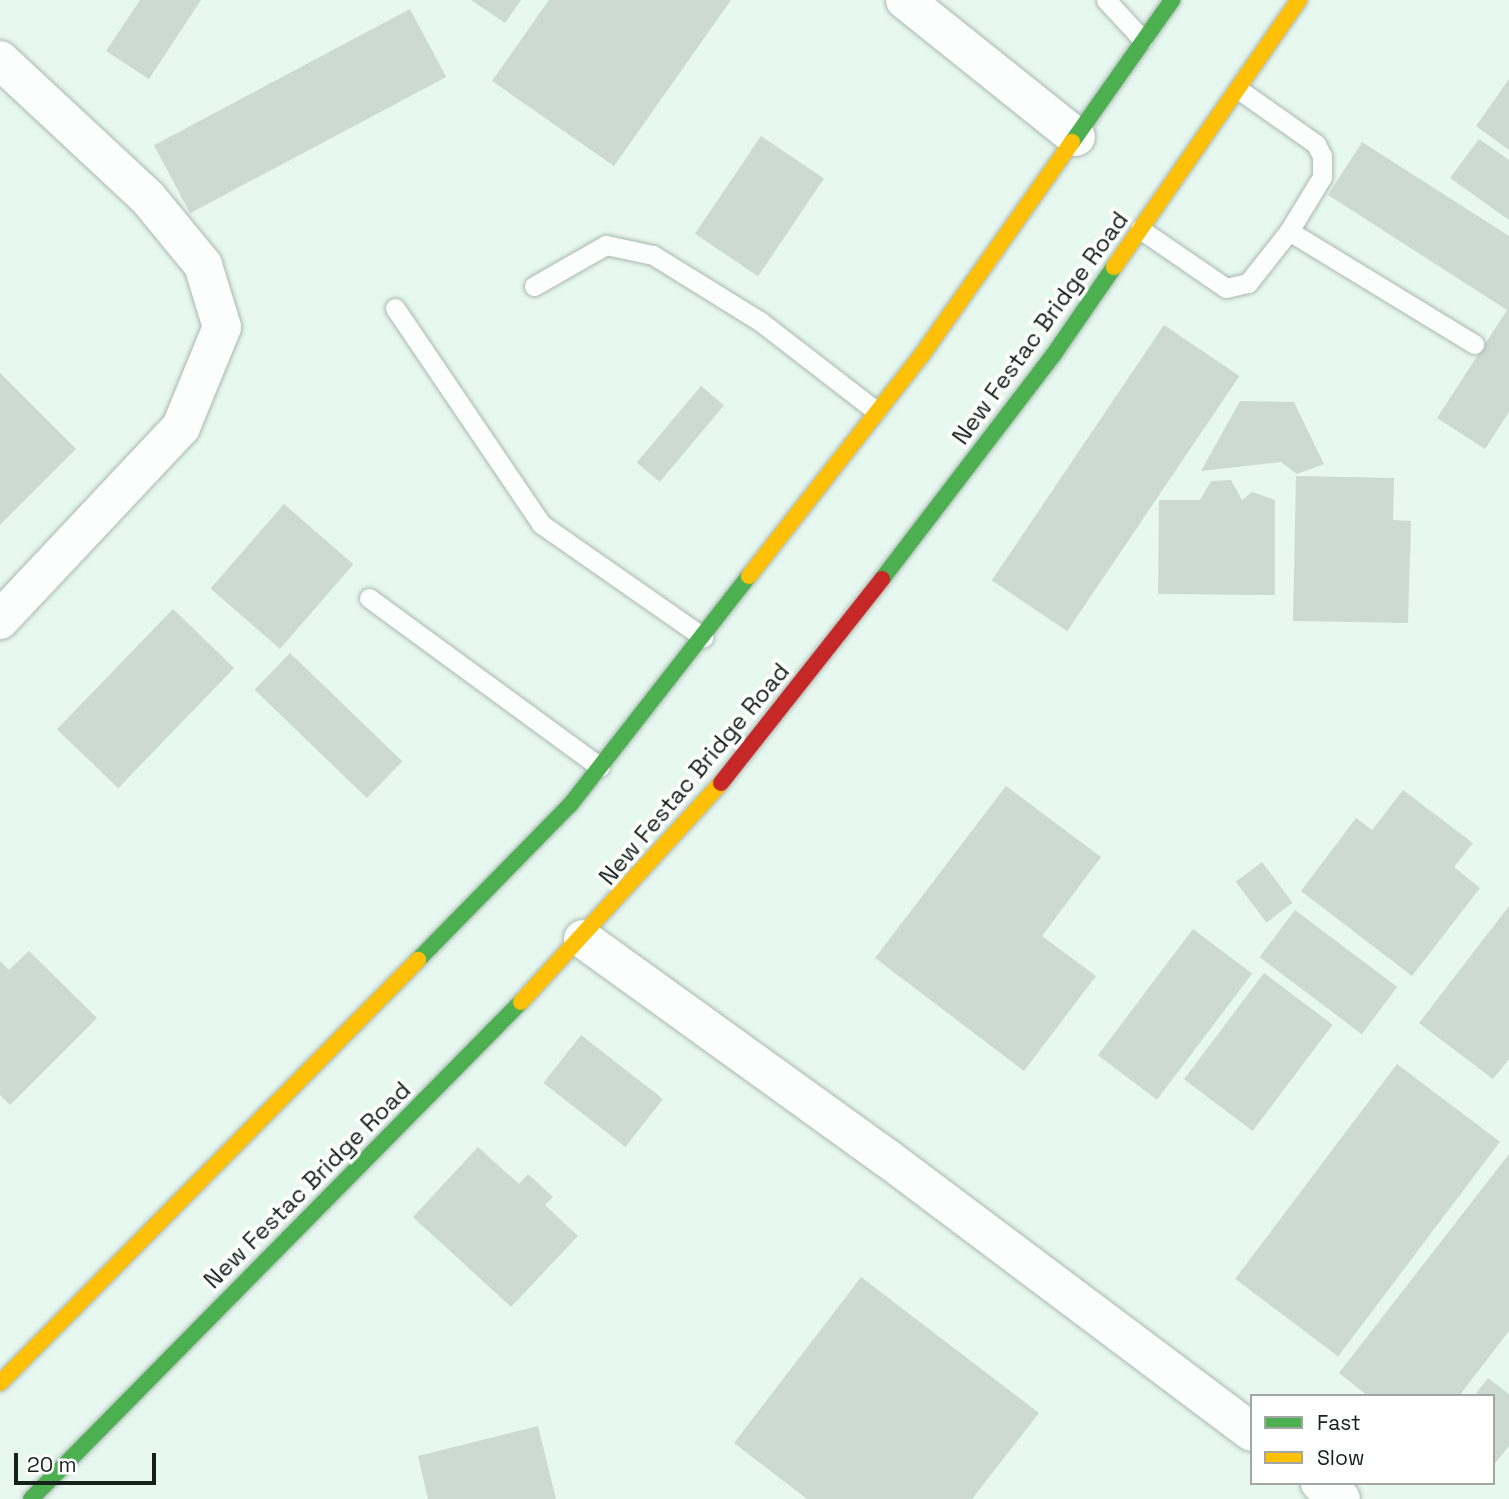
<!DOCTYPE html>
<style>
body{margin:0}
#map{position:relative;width:1509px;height:1499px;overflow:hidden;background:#e7f8f0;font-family:"Space Grotesk",sans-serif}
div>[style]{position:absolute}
.building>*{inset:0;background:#cddad4;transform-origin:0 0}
.roads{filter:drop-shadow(0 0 2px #a9b7b1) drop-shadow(0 0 2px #a9b7b1)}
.lane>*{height:19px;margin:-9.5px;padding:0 9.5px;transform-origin:9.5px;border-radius:9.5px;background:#fbfefd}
.street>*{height:38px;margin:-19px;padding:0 19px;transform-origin:19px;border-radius:19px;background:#fbfefd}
.fast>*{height:16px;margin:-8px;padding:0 8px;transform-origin:8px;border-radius:8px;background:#4caf50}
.slow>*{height:16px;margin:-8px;padding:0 8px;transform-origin:8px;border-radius:8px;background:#ffc107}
.jam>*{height:16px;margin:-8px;padding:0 8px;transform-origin:8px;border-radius:8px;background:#c62828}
span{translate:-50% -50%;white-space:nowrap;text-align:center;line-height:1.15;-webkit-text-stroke:7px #fff;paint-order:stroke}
.street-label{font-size:24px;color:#16211c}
.legend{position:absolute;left:1250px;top:1394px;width:245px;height:91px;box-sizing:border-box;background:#fff;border:2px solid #a2a6a4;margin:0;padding:9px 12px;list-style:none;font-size:21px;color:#16211c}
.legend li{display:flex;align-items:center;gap:14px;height:35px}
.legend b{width:35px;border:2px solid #a2a6a4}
.scale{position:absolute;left:14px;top:1453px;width:142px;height:32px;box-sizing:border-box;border:4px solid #16211c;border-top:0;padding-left:9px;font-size:21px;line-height:24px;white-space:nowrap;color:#16211c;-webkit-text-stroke:5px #fff;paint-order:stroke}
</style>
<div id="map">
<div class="building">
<i style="clip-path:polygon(140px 0,201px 0,149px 79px,106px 51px)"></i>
<i style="clip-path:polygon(471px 0,521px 0,505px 23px)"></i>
<i style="clip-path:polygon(549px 0,731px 0,614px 166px,492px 81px)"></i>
<i style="left:410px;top:9px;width:77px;height:290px;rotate:62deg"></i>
<i style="clip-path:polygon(1509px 79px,1509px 150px,1476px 126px)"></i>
<i style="left:761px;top:136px;width:76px;height:118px;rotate:34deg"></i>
<i style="clip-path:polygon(1479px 139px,1509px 160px,1509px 220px,1450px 178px)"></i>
<i style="clip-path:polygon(1362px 142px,1509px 236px,1509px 412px,1485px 449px,1437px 418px,1507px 310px,1328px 195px)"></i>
<i style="left:1164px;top:325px;width:91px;height:308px;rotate:34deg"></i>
<i style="clip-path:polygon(0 373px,76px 449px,0 525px)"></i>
<i style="left:701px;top:386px;width:30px;height:100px;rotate:40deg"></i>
<i style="clip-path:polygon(1240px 401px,1294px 402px,1324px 464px,1297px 474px,1281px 462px,1201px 471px)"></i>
<i style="clip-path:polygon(1296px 476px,1394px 478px,1393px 520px,1411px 521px,1408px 623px,1293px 621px)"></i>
<i style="clip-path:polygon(1231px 480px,1242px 500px,1252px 492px,1275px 500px,1275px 595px,1158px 594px,1159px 500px,1200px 500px,1211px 481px)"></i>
<i style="left:284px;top:504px;width:92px;height:112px;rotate:41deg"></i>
<i style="left:173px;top:609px;width:85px;height:167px;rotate:44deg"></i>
<i style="left:290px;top:653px;width:156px;height:51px;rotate:44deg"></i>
<i style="clip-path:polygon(1006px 786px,1101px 857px,1042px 936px,1096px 976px,1024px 1071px,875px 958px)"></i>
<i style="clip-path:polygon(1403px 790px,1473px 843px,1454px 867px,1480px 888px,1412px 976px,1301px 891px,1356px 818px,1372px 830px)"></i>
<i style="left:1262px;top:862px;width:51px;height:33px;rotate:53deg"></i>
<i style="clip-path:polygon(1509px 906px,1509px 1059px,1493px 1079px,1419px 1023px)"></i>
<i style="left:1295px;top:910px;width:128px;height:59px;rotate:37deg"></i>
<i style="left:1193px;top:929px;width:74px;height:158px;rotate:37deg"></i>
<i style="clip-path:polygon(29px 951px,97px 1018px,10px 1105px,0 1095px,0 961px,9px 970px)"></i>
<i style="left:1264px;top:973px;width:86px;height:133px;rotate:37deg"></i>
<i style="left:581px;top:1035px;width:104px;height:61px;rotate:38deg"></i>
<i style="left:1397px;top:1064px;width:129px;height:269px;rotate:37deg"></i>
<i style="clip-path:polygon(478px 1147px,519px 1184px,528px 1174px,553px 1197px,545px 1205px,578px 1236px,511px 1307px,413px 1217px)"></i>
<i style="clip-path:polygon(1509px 1154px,1509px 1331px,1459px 1396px,1368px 1396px,1339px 1373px)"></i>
<i style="clip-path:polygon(861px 1277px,1039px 1413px,972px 1499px,807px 1499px,734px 1443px)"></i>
<i style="clip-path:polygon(1488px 1378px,1509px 1394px,1509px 1446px,1493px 1466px,1493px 1396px,1474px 1396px)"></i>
<i style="clip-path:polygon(538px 1426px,556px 1499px,428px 1499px,418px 1456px)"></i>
</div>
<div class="roads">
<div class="lane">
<i style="left:1106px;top:0;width:54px;rotate:47.2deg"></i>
<i style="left:1140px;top:229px;width:104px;rotate:34.5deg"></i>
<i style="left:1226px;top:288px;width:23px;rotate:-13deg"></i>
<i style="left:1248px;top:283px;width:66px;rotate:-51.7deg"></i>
<i style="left:1289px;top:231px;width:63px;rotate:-58.6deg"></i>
<i style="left:1322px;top:177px;width:21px;rotate:-90deg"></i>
<i style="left:1322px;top:156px;width:13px;rotate:-117deg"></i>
<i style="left:1316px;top:144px;width:95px;rotate:-144.8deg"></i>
<i style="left:1289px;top:231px;width:217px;rotate:31.4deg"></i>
<i style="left:534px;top:286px;width:83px;rotate:-29.7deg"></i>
<i style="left:606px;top:245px;width:48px;rotate:12deg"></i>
<i style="left:653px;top:255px;width:127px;rotate:31.8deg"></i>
<i style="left:761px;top:322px;width:145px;rotate:37.7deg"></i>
<i style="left:395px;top:308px;width:261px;rotate:55.9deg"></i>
<i style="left:541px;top:524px;width:198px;rotate:34.9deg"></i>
<i style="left:369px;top:598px;width:286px;rotate:36.2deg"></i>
</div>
<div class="street">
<i style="left:905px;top:0;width:219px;rotate:38.7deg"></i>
<i style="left:0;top:60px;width:202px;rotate:43deg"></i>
<i style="left:148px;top:198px;width:87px;rotate:50.6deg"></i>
<i style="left:203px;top:265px;width:65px;rotate:73deg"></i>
<i style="left:222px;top:327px;width:108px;rotate:112.3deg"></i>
<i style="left:181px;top:427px;width:265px;rotate:133.2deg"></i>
<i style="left:583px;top:939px;width:375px;rotate:35.8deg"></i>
<i style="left:887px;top:1158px;width:456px;rotate:36.9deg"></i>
<i style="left:1320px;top:1483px;width:26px;rotate:37deg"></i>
</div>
<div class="fast">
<i style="left:1072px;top:142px;width:174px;rotate:-54.8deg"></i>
<i style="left:882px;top:579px;width:283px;rotate:-52.6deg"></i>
<i style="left:1054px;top:354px;width:106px;rotate:-55.4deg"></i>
<i style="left:418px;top:960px;width:217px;rotate:-45.6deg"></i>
<i style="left:570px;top:805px;width:291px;rotate:-52deg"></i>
<i style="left:31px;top:1499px;width:698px;rotate:-45.41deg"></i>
</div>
<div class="slow">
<i style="left:1114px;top:267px;width:325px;rotate:-55.3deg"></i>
<i style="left:749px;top:576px;width:279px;rotate:-52deg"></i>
<i style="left:921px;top:356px;width:262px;rotate:-54.8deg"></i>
<i style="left:521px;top:1002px;width:297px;rotate:-47.6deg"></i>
<i style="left:0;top:1383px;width:595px;rotate:-45.34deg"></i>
</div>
<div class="jam">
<i style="left:721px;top:783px;width:260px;rotate:-51.7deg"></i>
</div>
</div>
<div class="street-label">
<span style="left:1040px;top:328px;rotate:-54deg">New Festac Bridge Road</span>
<span style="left:694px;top:774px;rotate:-50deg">New Festac Bridge Road</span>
<span style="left:307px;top:1185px;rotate:-45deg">New Festac Bridge Road</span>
</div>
<ul class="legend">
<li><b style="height:9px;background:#4caf50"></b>Fast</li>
<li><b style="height:9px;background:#ffc107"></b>Slow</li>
</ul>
<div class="scale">20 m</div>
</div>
